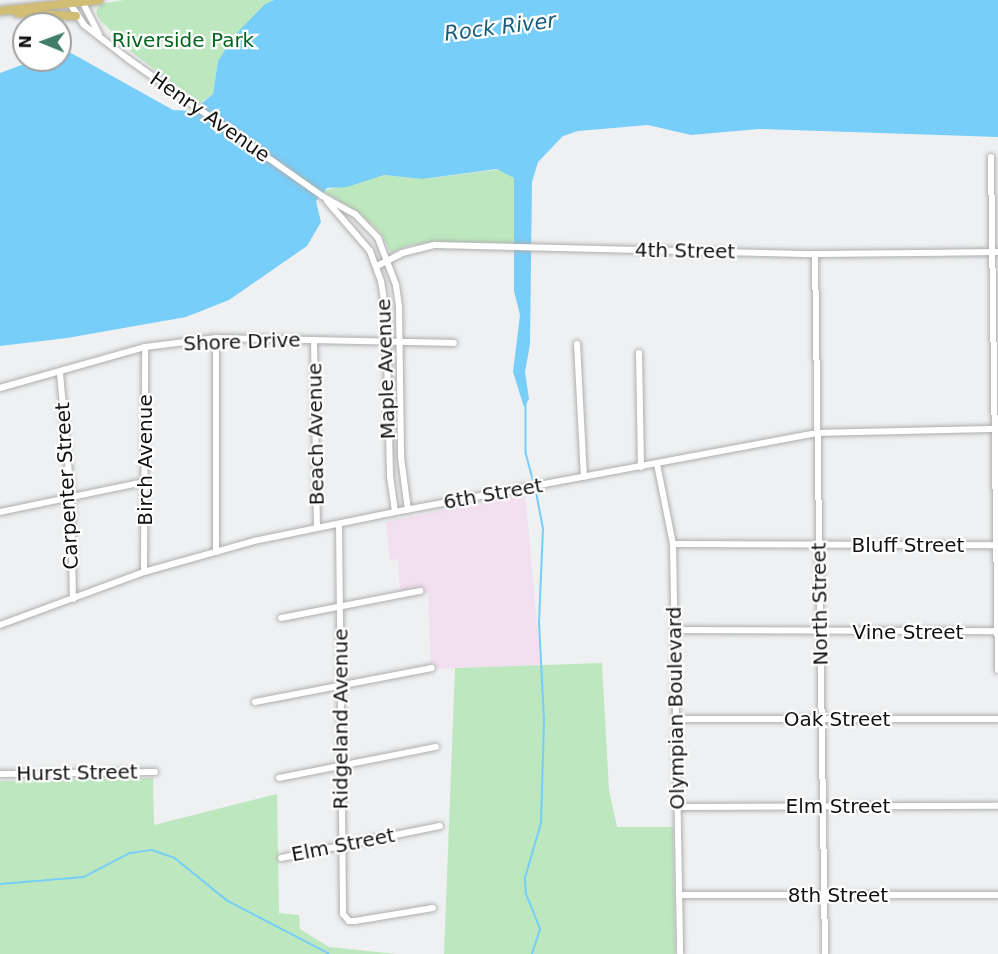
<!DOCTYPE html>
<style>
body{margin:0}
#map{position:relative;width:998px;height:954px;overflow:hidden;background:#eff0f1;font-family:"DejaVu Sans",sans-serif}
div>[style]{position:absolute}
.industrial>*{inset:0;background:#f2dfef}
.green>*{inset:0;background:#bde8bf}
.water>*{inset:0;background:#77cef8}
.stream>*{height:1.5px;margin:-0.75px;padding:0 0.75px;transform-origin:0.75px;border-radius:0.75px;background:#77cef8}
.roads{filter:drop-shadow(0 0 2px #aeaeaf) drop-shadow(0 0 2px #aeaeaf)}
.minor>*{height:6px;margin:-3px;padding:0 3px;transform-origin:3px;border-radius:3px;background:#fff}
.major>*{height:8px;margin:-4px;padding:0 4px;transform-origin:4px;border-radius:4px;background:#d1be75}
span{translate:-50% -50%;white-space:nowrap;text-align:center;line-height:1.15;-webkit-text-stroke:4.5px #fff;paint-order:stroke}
.park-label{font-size:20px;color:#04651f}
.street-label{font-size:20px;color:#111112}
.water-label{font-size:21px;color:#1a5d7a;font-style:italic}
.north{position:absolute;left:12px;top:12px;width:60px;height:60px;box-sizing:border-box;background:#fff;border:2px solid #a0a0a0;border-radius:50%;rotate:271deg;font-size:16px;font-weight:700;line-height:24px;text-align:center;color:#111112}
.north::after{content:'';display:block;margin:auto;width:21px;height:27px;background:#407e6a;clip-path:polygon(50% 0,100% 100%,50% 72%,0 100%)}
</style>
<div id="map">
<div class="industrial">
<i style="clip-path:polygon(525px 494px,541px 665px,435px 669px,435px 664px,431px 664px,428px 593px,421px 593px,419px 586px,400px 590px,398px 559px,390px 560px,386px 522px)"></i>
</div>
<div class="green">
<i style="clip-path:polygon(124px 0,274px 0,265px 4px,218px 61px,213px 94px,200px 103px,134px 54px,99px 19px,96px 12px,100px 4px)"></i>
<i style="clip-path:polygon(502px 169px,514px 178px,515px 243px,442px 242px,410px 245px,391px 253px,380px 232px,362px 215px,323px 191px,384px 175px,422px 179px)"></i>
<i style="clip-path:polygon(602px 663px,609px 790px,617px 827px,673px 827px,675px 954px,444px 954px,455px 668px)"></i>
<i style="clip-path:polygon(153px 778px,154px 825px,277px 794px,279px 913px,299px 915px,300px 929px,329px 947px,396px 954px,0 954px,0 781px)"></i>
</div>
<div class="water">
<i style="clip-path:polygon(274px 0,998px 0,998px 137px,759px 129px,691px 135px,648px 125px,578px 131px,563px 136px,538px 162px,532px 182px,530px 344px,525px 372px,529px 399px,524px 407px,513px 372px,520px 315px,514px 291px,514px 178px,497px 169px,422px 179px,384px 175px,347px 187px,327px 188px,316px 201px,321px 222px,307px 246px,229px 300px,186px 317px,67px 338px,0 346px,0 73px,35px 60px,60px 60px,60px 53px,71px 53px,173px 110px,192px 111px,213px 94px,218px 61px,235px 35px,265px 4px)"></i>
</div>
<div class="stream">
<i style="left:526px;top:402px;width:51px;rotate:90deg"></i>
<i style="left:526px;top:453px;width:31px;rotate:75deg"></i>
<i style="left:0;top:884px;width:84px;rotate:-4.8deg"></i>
<i style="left:84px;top:877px;width:52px;rotate:-27.6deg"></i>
<i style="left:130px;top:853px;width:22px;rotate:-8deg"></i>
<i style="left:152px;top:850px;width:24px;rotate:19deg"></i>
<i style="left:175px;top:858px;width:68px;rotate:39.1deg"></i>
<i style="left:228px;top:901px;width:113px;rotate:27.5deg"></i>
<i style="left:532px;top:954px;width:26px;rotate:-72deg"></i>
<i style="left:540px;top:929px;width:38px;rotate:-112deg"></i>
<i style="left:526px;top:894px;width:16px;rotate:-94deg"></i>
<i style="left:525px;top:878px;width:57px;rotate:-73.8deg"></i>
<i style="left:541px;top:823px;width:102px;rotate:-88.3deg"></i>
<i style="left:544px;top:721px;width:98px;rotate:-92.9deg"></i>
<i style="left:539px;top:623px;width:94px;rotate:-87.6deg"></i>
<i style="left:543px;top:529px;width:43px;rotate:-100.8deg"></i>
</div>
<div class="roads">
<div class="minor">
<i style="left:68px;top:1px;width:29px;rotate:56deg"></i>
<i style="left:84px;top:25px;width:56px;rotate:37.7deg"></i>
<i style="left:128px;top:59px;width:237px;rotate:35.2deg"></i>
<i style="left:322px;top:196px;width:38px;rotate:29deg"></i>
<i style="left:355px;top:214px;width:33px;rotate:46deg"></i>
<i style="left:378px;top:238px;width:50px;rotate:69deg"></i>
<i style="left:396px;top:285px;width:22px;rotate:82deg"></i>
<i style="left:399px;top:307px;width:150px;rotate:89.2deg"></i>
<i style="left:401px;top:457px;width:53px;rotate:82.5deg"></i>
<i style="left:82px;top:1px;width:37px;rotate:63deg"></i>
<i style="left:991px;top:157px;width:513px;rotate:89.22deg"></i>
<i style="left:327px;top:201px;width:66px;rotate:49.3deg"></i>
<i style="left:370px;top:251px;width:32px;rotate:70deg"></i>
<i style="left:381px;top:281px;width:30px;rotate:81deg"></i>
<i style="left:386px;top:311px;width:165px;rotate:88.6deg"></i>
<i style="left:390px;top:476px;width:36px;rotate:82deg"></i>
<i style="left:815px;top:254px;width:700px;rotate:89.18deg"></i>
<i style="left:377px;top:266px;width:28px;rotate:-27deg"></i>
<i style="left:402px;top:253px;width:34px;rotate:-14deg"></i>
<i style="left:435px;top:245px;width:380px;rotate:1.4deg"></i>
<i style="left:815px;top:254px;width:183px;rotate:-0.6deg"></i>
<i style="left:216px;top:338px;width:214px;rotate:90deg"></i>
<i style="left:314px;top:340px;width:188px;rotate:89.1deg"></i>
<i style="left:577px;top:344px;width:133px;rotate:87deg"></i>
<i style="left:639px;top:353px;width:114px;rotate:89deg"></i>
<i style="left:60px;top:373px;width:124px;rotate:84.9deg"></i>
<i style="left:71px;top:497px;width:102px;rotate:88.9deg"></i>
<i style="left:0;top:388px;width:151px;rotate:-15.8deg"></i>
<i style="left:145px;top:347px;width:72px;rotate:-7.2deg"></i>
<i style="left:216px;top:338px;width:238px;rotate:1.2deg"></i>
<i style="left:657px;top:464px;width:82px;rotate:78.7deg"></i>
<i style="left:673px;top:544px;width:410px;rotate:89deg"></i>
<i style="left:0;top:512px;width:147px;rotate:-11.8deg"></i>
<i style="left:339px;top:524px;width:390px;rotate:89.4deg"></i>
<i style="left:343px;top:914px;width:9px;rotate:49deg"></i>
<i style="left:349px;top:921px;width:6px"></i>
<i style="left:355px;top:921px;width:79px;rotate:-9.5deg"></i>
<i style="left:673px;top:544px;width:324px;rotate:0.2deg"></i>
<i style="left:144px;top:572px;width:225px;rotate:-89.7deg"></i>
<i style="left:281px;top:618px;width:142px;rotate:-11deg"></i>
<i style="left:0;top:625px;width:153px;rotate:-20.2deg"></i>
<i style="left:144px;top:572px;width:114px;rotate:-15.7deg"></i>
<i style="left:254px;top:541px;width:144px;rotate:-11.6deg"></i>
<i style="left:395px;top:512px;width:429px;rotate:-10.6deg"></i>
<i style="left:817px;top:433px;width:181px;rotate:-1.3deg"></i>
<i style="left:674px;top:630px;width:324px;rotate:0.2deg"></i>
<i style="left:255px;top:702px;width:180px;rotate:-10.9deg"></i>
<i style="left:676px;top:719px;width:322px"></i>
<i style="left:0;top:774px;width:155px;rotate:-0.7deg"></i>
<i style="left:279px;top:778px;width:160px;rotate:-11.2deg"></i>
<i style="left:678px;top:807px;width:320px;rotate:-0.2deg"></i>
<i style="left:281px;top:858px;width:162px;rotate:-11.4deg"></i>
<i style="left:679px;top:895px;width:319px"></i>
</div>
<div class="major">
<i style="left:0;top:11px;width:100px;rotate:-6.3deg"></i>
<i style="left:17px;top:13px;width:59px;rotate:2.9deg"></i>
</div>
</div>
<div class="park-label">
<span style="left:183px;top:40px">Riverside Park</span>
</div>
<div class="street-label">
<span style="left:210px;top:117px;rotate:35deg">Henry Avenue</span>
<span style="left:685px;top:251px;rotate:1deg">4th Street</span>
<span style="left:242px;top:342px;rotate:-2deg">Shore Drive</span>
<span style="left:386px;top:369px;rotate:-92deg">Maple Avenue</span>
<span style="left:316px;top:434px;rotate:-91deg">Beach Avenue</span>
<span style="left:145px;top:460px;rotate:-90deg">Birch Avenue</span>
<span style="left:67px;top:486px;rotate:-93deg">Carpenter Street</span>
<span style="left:493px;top:494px;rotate:-10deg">6th Street</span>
<span style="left:908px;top:545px">Bluff Street</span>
<span style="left:820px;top:604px;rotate:-91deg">North Street</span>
<span style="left:908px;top:632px">Vine Street</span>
<span style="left:676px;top:708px;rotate:-91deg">Olympian Boulevard</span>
<span style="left:341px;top:719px;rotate:-90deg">Ridgeland Avenue</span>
<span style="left:837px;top:719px">Oak Street</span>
<span style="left:77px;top:773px;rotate:-1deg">Hurst Street</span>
<span style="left:838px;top:806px">Elm Street</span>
<span style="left:343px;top:845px;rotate:-11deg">Elm Street</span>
<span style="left:838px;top:895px">8th Street</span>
</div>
<div class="water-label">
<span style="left:500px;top:27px;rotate:-7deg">Rock River</span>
</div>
<div class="north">N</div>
</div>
